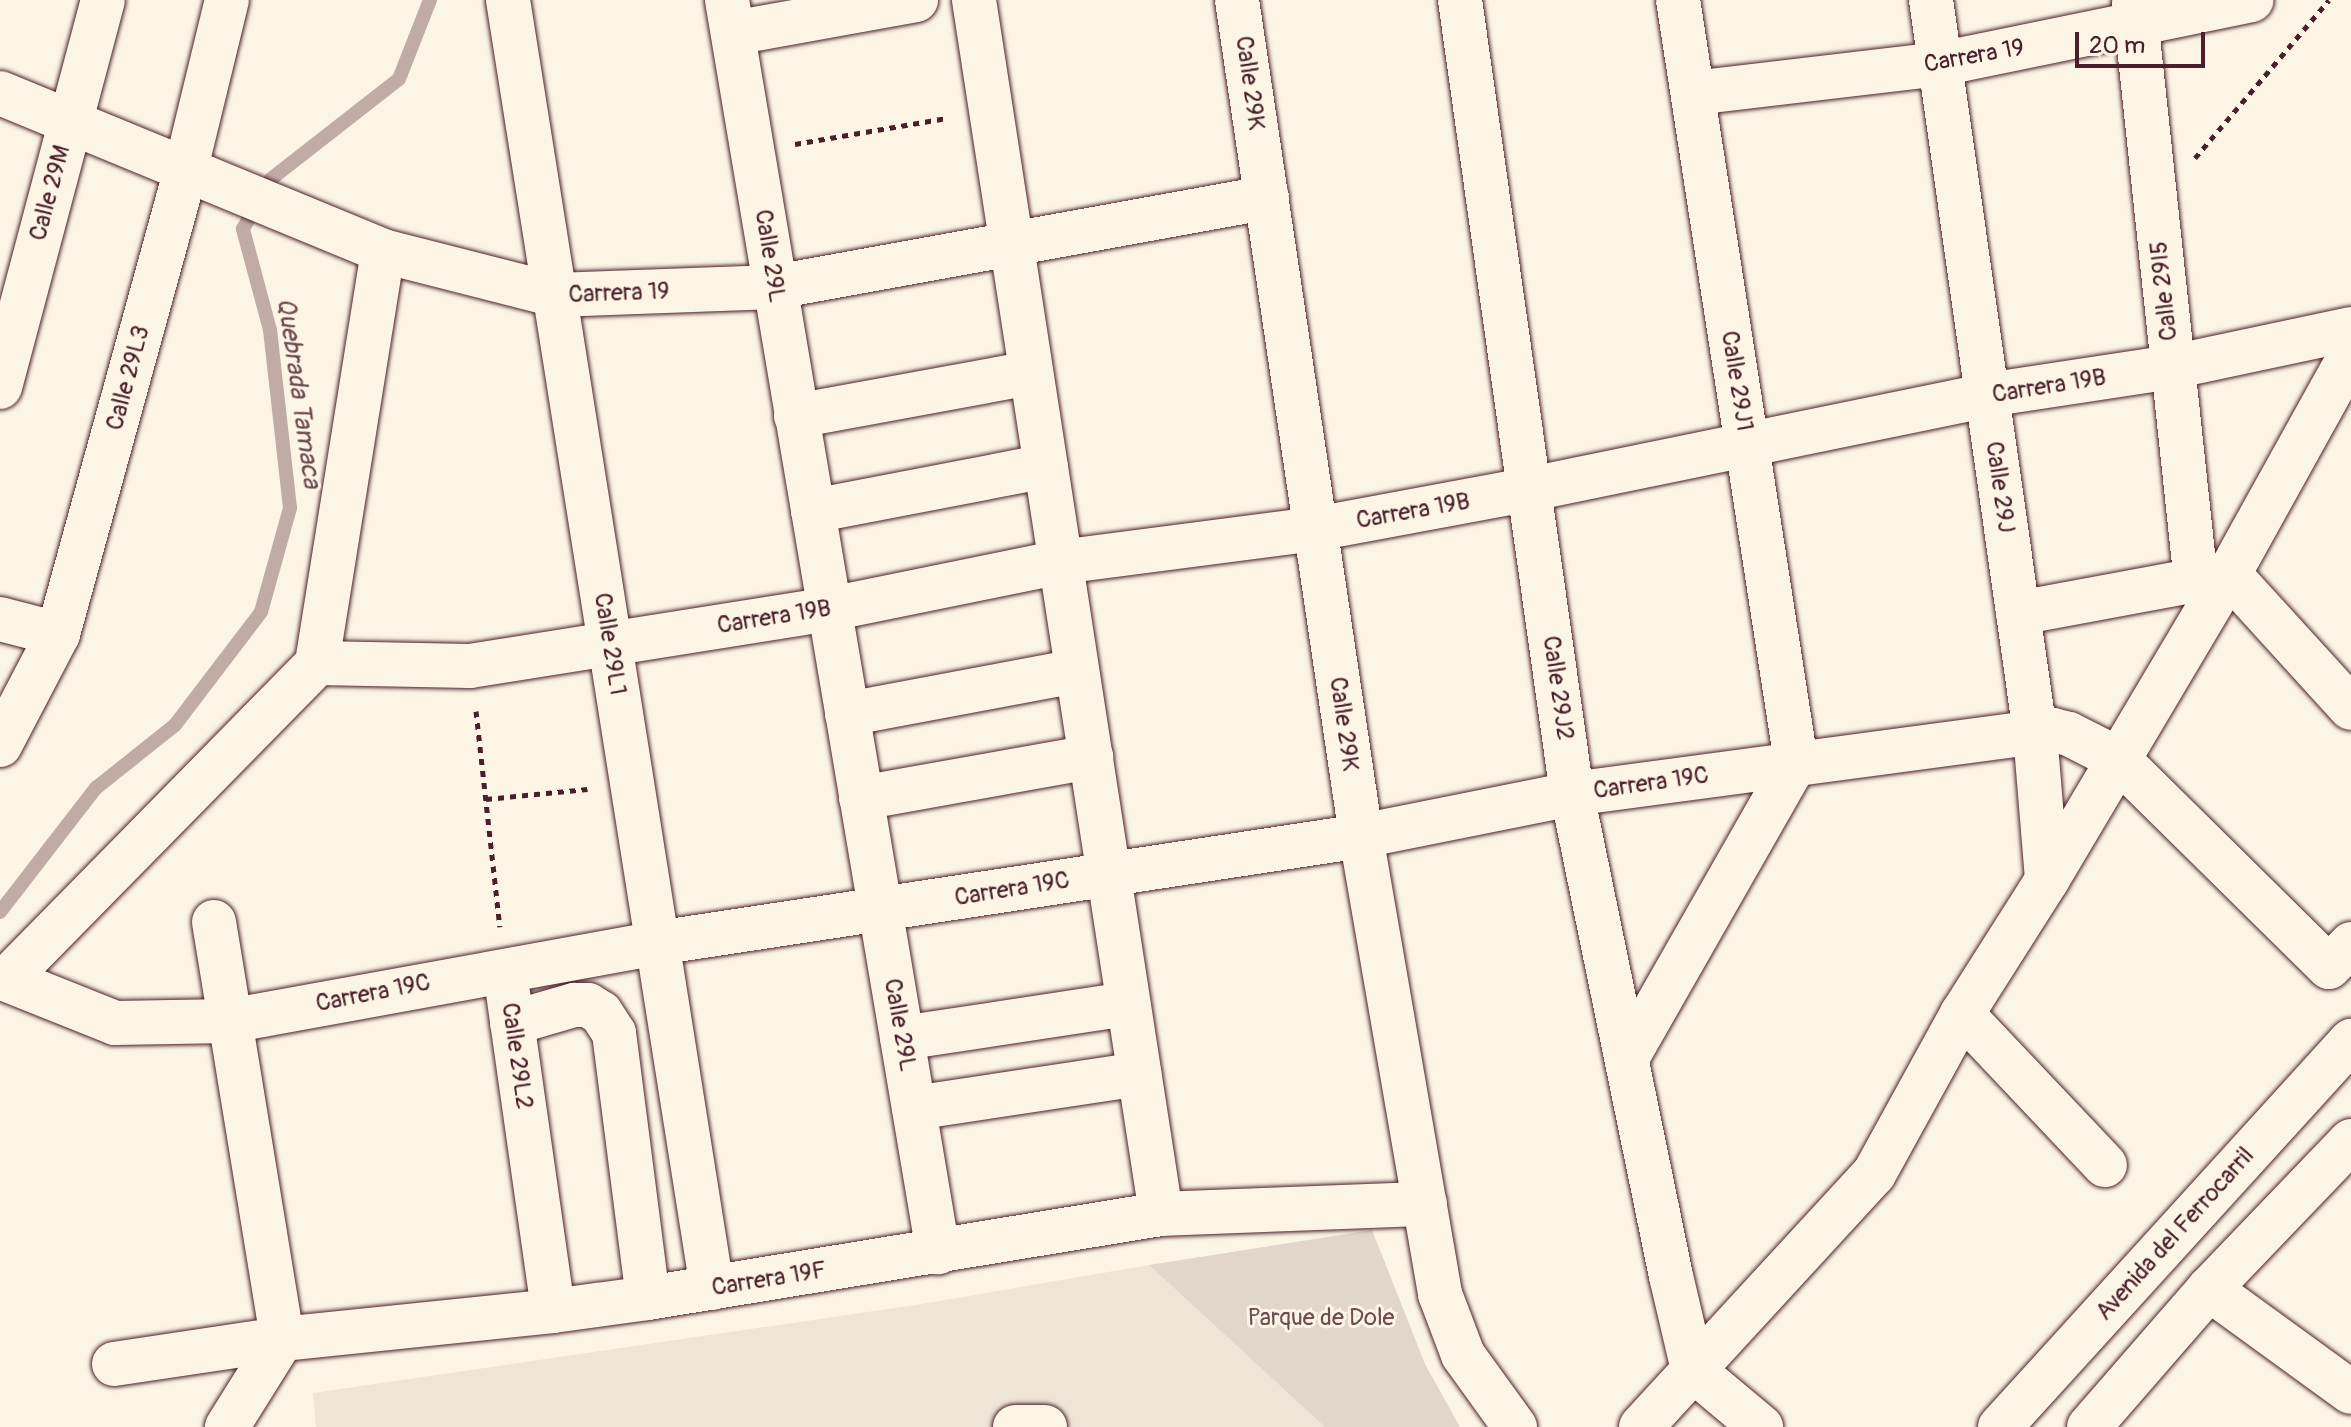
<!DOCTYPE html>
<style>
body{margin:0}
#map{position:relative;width:2351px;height:1427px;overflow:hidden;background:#fcf5e5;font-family:Pangolin,sans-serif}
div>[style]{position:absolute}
.built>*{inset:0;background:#eee5d7}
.green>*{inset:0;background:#e2d5ca}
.stream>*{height:14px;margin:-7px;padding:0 7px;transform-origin:7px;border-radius:7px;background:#c0aca5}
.path>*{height:5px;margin-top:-2.5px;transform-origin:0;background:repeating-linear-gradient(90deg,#4a1f2b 0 6px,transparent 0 12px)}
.roads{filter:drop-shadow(0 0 2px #4a1f2b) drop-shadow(0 0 2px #4a1f2b)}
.minor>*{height:44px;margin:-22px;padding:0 22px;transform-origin:22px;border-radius:22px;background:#fcf5e5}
.major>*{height:44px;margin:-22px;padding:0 22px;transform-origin:22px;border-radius:22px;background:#fcf5e5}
span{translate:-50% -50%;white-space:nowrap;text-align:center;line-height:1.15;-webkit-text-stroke:6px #fcf5e5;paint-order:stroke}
.street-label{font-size:24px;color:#4a1f2b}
.park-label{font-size:24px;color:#704c53}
.water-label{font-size:26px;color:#6d4950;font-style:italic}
.scale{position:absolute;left:2075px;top:32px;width:130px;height:36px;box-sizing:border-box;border:4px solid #4a1f2b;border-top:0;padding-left:10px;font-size:24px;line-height:28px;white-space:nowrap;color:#4a1f2b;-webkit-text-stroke:6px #fcf5e5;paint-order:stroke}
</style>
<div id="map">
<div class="built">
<i style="clip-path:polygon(1149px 1265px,1325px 1427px,316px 1427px,313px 1393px,922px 1304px)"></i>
</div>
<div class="green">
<i style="clip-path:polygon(1372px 1230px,1425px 1364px,1460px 1427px,1325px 1427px,1149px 1265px)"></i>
</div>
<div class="stream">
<i style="left:0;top:912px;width:157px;rotate:-52.3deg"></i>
<i style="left:96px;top:788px;width:101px;rotate:-38.6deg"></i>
<i style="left:175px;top:725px;width:142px;rotate:-52.7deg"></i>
<i style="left:261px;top:612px;width:108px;rotate:-74.4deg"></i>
<i style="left:290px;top:508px;width:179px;rotate:-96.4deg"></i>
<i style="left:270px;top:330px;width:105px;rotate:-105deg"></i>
<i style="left:243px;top:229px;width:57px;rotate:-60.8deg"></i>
<i style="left:271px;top:179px;width:162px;rotate:-38deg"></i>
<i style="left:399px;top:79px;width:85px;rotate:-68.6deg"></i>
</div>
<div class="path">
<i style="left:795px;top:144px;width:154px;rotate:-9.7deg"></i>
<i style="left:2195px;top:158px;width:207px;rotate:-49.7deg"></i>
<i style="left:476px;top:711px;width:217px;rotate:83.7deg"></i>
<i style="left:486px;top:799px;width:102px;rotate:-5.6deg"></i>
</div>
<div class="roads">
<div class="minor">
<i style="left:508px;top:0;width:1304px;rotate:81deg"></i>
<i style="left:727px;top:0;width:1270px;rotate:80.43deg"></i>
<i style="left:974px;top:0;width:1228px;rotate:81.24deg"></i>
<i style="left:1237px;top:0;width:845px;rotate:81.56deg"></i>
<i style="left:1361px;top:836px;width:465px;rotate:80.2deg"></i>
<i style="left:1440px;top:1294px;width:65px;rotate:69.3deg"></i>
<i style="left:1463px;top:1355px;width:89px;rotate:54.2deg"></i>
<i style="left:1460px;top:0;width:802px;rotate:81.97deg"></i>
<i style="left:1572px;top:794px;width:492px;rotate:78.4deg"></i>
<i style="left:1671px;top:1276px;width:97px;rotate:76.8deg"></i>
<i style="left:1693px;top:1370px;width:89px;rotate:40deg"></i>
<i style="left:1931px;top:0;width:740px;rotate:81.92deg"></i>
<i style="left:2035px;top:733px;width:147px;rotate:85.3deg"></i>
<i style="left:2134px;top:0;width:585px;rotate:83.92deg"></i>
<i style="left:733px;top:33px;width:186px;rotate:-10.2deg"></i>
<i style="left:0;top:93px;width:414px;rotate:22.4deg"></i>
<i style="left:383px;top:251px;width:178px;rotate:14.3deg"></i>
<i style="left:555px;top:295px;width:220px;rotate:-2.1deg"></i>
<i style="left:775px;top:287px;width:500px;rotate:-10.3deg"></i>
<i style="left:1693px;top:93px;width:249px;rotate:-6.7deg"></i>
<i style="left:1940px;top:64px;width:318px;rotate:-11.6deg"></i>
<i style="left:0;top:387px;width:400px;rotate:-75.1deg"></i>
<i style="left:796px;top:416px;width:239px;rotate:-10.4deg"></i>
<i style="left:813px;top:511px;width:237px;rotate:-10.9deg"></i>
<i style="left:2018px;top:613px;width:215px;rotate:-10.5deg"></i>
<i style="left:2229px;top:574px;width:181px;rotate:47.7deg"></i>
<i style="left:0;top:619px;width:60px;rotate:14.5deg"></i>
<i style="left:317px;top:663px;width:153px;rotate:1.1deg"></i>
<i style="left:470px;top:666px;width:364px;rotate:-9deg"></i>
<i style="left:830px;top:609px;width:235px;rotate:-11.5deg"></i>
<i style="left:1060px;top:562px;width:257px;rotate:-7.4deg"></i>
<i style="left:1315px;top:529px;width:220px;rotate:-10.5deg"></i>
<i style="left:1531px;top:489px;width:466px;rotate:-11.6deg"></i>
<i style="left:1987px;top:395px;width:187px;rotate:-8.6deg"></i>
<i style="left:2172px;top:367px;width:183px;rotate:-12deg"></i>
<i style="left:847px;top:714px;width:234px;rotate:-10.6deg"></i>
<i style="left:0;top:745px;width:125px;rotate:-62.4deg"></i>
<i style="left:58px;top:634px;width:483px;rotate:-74.6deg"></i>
<i style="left:186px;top:168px;width:173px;rotate:-76.3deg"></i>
<i style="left:861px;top:798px;width:234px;rotate:-10.1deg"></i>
<i style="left:214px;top:922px;width:423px;rotate:80.7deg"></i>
<i style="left:282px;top:1339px;width:104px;rotate:122deg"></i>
<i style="left:0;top:977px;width:124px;rotate:21.8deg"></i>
<i style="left:115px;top:1023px;width:114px;rotate:-1deg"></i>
<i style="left:229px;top:1021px;width:435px;rotate:-10.3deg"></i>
<i style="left:657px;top:943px;width:712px;rotate:-8.64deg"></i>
<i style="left:1361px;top:836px;width:215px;rotate:-11.3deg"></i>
<i style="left:1572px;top:794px;width:485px;rotate:-7.6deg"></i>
<i style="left:2053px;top:730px;width:16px;rotate:14deg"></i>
<i style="left:2069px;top:734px;width:55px;rotate:27deg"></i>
<i style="left:2118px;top:759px;width:296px;rotate:44.6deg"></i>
<i style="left:2329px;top:967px;width:32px;rotate:-46deg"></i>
<i style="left:7px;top:979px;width:443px;rotate:-45.5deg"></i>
<i style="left:317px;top:663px;width:417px;rotate:-80.9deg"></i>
<i style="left:508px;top:993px;width:321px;rotate:81.9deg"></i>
<i style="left:1962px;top:1014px;width:208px;rotate:46.6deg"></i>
<i style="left:512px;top:1023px;width:65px;rotate:-16.2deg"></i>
<i style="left:574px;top:1005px;width:14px"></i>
<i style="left:588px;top:1005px;width:15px;rotate:32deg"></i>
<i style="left:601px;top:1013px;width:24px;rotate:57deg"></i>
<i style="left:614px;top:1033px;width:267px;rotate:82.7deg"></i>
<i style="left:902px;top:1038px;width:229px;rotate:-8.6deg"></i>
<i style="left:1627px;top:1058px;width:341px;rotate:-60.3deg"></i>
<i style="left:1796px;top:762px;width:771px;rotate:-98.8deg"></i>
<i style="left:914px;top:1108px;width:228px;rotate:-8.6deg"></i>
<i style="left:2209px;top:1289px;width:175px;rotate:36deg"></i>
<i style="left:114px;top:1364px;width:170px;rotate:-8.5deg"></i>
<i style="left:282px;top:1339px;width:272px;rotate:-5.9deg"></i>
<i style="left:553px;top:1311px;width:96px;rotate:-7.8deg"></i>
<i style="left:648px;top:1298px;width:520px;rotate:-9.3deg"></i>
<i style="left:1161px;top:1214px;width:264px;rotate:-2.2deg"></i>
<i style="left:1015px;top:1427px;width:30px"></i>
<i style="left:1641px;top:1427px;width:344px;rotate:-47.4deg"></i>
<i style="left:1874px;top:1174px;width:183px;rotate:-61.2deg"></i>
<i style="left:1962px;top:1014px;width:159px;rotate:-57.6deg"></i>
<i style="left:2047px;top:880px;width:356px;rotate:-59.3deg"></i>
<i style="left:2229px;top:574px;width:252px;rotate:-61deg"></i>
</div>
<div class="major">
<i style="left:2000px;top:1427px;width:522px;rotate:-47.72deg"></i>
<i style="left:2089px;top:1427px;width:183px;rotate:-49deg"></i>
<i style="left:2209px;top:1289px;width:205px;rotate:-46.2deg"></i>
</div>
</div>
<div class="street-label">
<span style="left:1974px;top:56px;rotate:-10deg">Carrera 19</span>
<span style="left:1250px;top:83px;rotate:82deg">Calle 29K</span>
<span style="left:50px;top:193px;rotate:-75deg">Calle 29M</span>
<span style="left:770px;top:256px;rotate:81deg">Calle 29L</span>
<span style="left:2164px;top:291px;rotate:-96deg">Calle 29I5</span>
<span style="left:619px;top:293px;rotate:-2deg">Carrera 19</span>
<span style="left:128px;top:378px;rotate:-75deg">Calle 29L3</span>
<span style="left:1737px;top:381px;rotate:81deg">Calle 29J1</span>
<span style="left:2049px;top:386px;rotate:-9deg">Carrera 19B</span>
<span style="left:2000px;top:487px;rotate:82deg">Calle 29J</span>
<span style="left:1413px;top:511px;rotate:-10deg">Carrera 19B</span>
<span style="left:774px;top:617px;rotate:-9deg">Carrera 19B</span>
<span style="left:610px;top:644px;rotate:81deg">Calle 29L1</span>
<span style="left:1558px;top:688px;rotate:82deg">Calle 29J2</span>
<span style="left:1344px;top:724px;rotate:82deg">Calle 29K</span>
<span style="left:1651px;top:783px;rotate:-8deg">Carrera 19C</span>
<span style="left:1012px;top:889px;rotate:-9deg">Carrera 19C</span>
<span style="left:373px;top:993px;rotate:-11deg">Carrera 19C</span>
<span style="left:900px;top:1025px;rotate:80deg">Calle 29L</span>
<span style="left:517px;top:1056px;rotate:82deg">Calle 29L2</span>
<span style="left:2175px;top:1234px;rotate:-48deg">Avenida del Ferrocarril</span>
<span style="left:769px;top:1279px;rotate:-9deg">Carrera 19F</span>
</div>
<div class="park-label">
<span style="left:1321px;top:1318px">Parque de Dole</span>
</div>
<div class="water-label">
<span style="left:298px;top:393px;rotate:82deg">Quebrada Tamaca</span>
</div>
<div class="scale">20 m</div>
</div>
